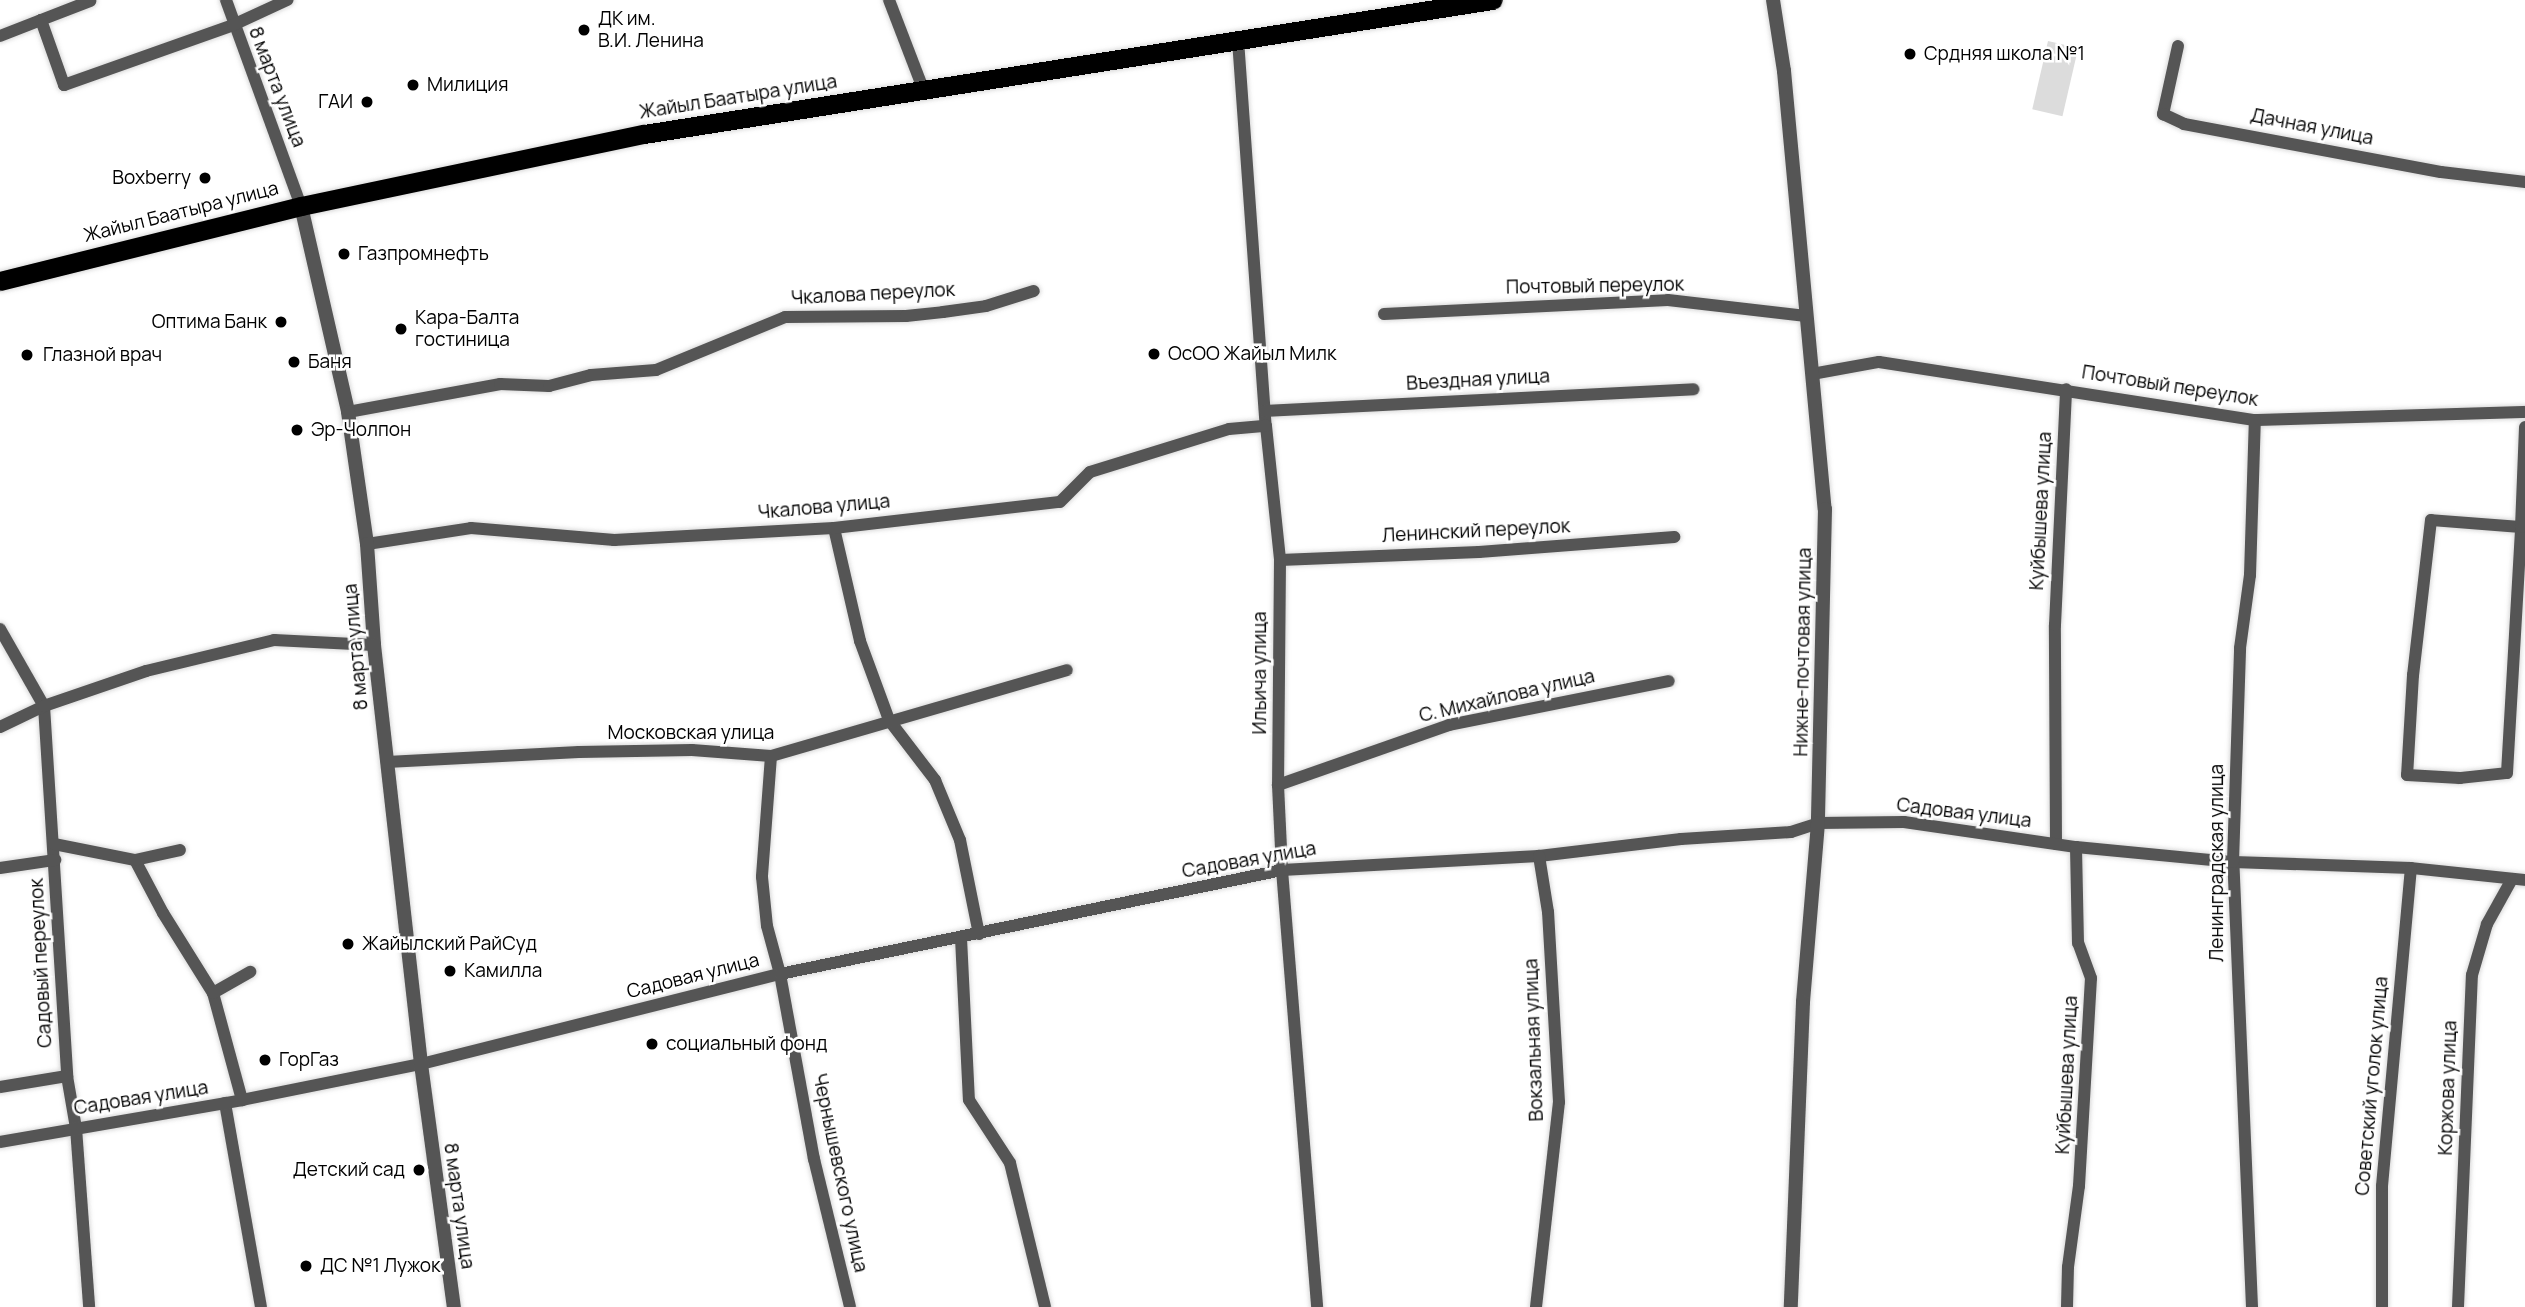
<!DOCTYPE html>
<meta charset="utf-8">
<style>
body{margin:0}
#map{position:relative;width:2525px;height:1307px;overflow:hidden;background:#fff;font-family:Manrope,sans-serif}
div>[style]{position:absolute}
.green>*{inset:0;background:#dcdcdc;transform-origin:0 0}
.roads{filter:drop-shadow(0 0 2px #dbdbdb) drop-shadow(0 0 2px #dbdbdb)}
.minor>*{height:12px;margin:-6px;padding:0 6px;transform-origin:6px;border-radius:6px;background:#555}
.tertiary>*{height:14px;margin:-7px;padding:0 7px;transform-origin:7px;border-radius:7px;background:#555}
.trunk>*{height:19px;margin:-9.5px;padding:0 9.5px;transform-origin:9.5px;border-radius:9.5px;background:#000}
.dots>*{width:19px;height:19px;translate:-50% -50%;box-sizing:border-box;border:4px solid #fff;border-radius:50%}
span{translate:-50% -50%;white-space:nowrap;text-align:center;line-height:1.15;-webkit-text-stroke:5px #fff;paint-order:stroke}
.poi-label{font-size:19px;color:#000}
.left{translate:0 -50%;text-align:left}
.right{translate:-100% -50%;text-align:right}
.street-label{font-size:19px;color:#000}
</style>
<div id="map">
<div class="green">
<i style="left:2048px;top:41px;width:31px;height:70px;rotate:13deg"></i>
</div>
<div class="roads">
<div class="minor">
<i style="left:226px;top:0;width:219px;rotate:70deg"></i>
<i style="left:889px;top:0;width:97px;rotate:69deg"></i>
<i style="left:41px;top:20px;width:53px;rotate:-21.2deg"></i>
<i style="left:0;top:36px;width:44px;rotate:-21.3deg"></i>
<i style="left:41px;top:20px;width:69px;rotate:70.5deg"></i>
<i style="left:64px;top:85px;width:179px;rotate:-19.5deg"></i>
<i style="left:233px;top:25px;width:60px;rotate:-24.8deg"></i>
<i style="left:1238px;top:40px;width:387px;rotate:85.9deg"></i>
<i style="left:1266px;top:426px;width:135px;rotate:84deg"></i>
<i style="left:1280px;top:560px;width:225px;rotate:90.5deg"></i>
<i style="left:1278px;top:785px;width:85px;rotate:87.3deg"></i>
<i style="left:1282px;top:870px;width:438px;rotate:85.4deg"></i>
<i style="left:2178px;top:46px;width:70px;rotate:102.4deg"></i>
<i style="left:2163px;top:114px;width:23px;rotate:25deg"></i>
<i style="left:2184px;top:124px;width:261px;rotate:10.6deg"></i>
<i style="left:2441px;top:172px;width:85px;rotate:6.8deg"></i>
<i style="left:1384px;top:314px;width:284px;rotate:-2.8deg"></i>
<i style="left:1668px;top:300px;width:139px;rotate:6.6deg"></i>
<i style="left:1812px;top:374px;width:68px;rotate:-10.2deg"></i>
<i style="left:1879px;top:362px;width:380px;rotate:8.8deg"></i>
<i style="left:2255px;top:420px;width:270px;rotate:-1.7deg"></i>
<i style="left:1265px;top:411px;width:429px;rotate:-2.9deg"></i>
<i style="left:348px;top:412px;width:155px;rotate:-10.4deg"></i>
<i style="left:500px;top:384px;width:49px;rotate:2.3deg"></i>
<i style="left:549px;top:386px;width:43px;rotate:-14.7deg"></i>
<i style="left:591px;top:375px;width:65px;rotate:-4.4deg"></i>
<i style="left:656px;top:370px;width:139px;rotate:-22.3deg"></i>
<i style="left:785px;top:317px;width:121px;rotate:-0.5deg"></i>
<i style="left:906px;top:316px;width:37px;rotate:-6deg"></i>
<i style="left:943px;top:312px;width:43px;rotate:-7.9deg"></i>
<i style="left:986px;top:306px;width:50px;rotate:-17.4deg"></i>
<i style="left:2521px;top:527px;width:90px;rotate:-175.6deg"></i>
<i style="left:2431px;top:520px;width:156px;rotate:96.6deg"></i>
<i style="left:2413px;top:675px;width:100px;rotate:93.4deg"></i>
<i style="left:2407px;top:775px;width:53px;rotate:3.2deg"></i>
<i style="left:2460px;top:778px;width:47px;rotate:-6.1deg"></i>
<i style="left:2507px;top:773px;width:246px;rotate:-86.7deg"></i>
<i style="left:2521px;top:527px;width:100px;rotate:-87.7deg"></i>
<i style="left:834px;top:528px;width:116px;rotate:77deg"></i>
<i style="left:860px;top:641px;width:84px;rotate:69.8deg"></i>
<i style="left:889px;top:720px;width:76px;rotate:52.5deg"></i>
<i style="left:935px;top:780px;width:65px;rotate:67.4deg"></i>
<i style="left:960px;top:840px;width:96px;rotate:78.6deg"></i>
<i style="left:367px;top:544px;width:105px;rotate:-8.7deg"></i>
<i style="left:471px;top:528px;width:144px;rotate:4.8deg"></i>
<i style="left:614px;top:540px;width:220px;rotate:-3.1deg"></i>
<i style="left:834px;top:528px;width:227px;rotate:-6.6deg"></i>
<i style="left:1060px;top:502px;width:42px;rotate:-45deg"></i>
<i style="left:1090px;top:472px;width:145px;rotate:-17.2deg"></i>
<i style="left:1229px;top:429px;width:37px;rotate:-5deg"></i>
<i style="left:1280px;top:560px;width:199px;rotate:-2.3deg"></i>
<i style="left:1479px;top:552px;width:196px;rotate:-4.4deg"></i>
<i style="left:0;top:629px;width:89px;rotate:60.3deg"></i>
<i style="left:44px;top:706px;width:371px;rotate:86.4deg"></i>
<i style="left:67px;top:1076px;width:53px;rotate:80.2deg"></i>
<i style="left:76px;top:1128px;width:179px;rotate:85.8deg"></i>
<i style="left:0;top:727px;width:49px;rotate:-25.5deg"></i>
<i style="left:44px;top:706px;width:108px;rotate:-18.9deg"></i>
<i style="left:146px;top:671px;width:132px;rotate:-13.6deg"></i>
<i style="left:274px;top:640px;width:100px;rotate:2.9deg"></i>
<i style="left:771px;top:756px;width:121px;rotate:94.3deg"></i>
<i style="left:762px;top:877px;width:49px;rotate:84.2deg"></i>
<i style="left:767px;top:926px;width:50px;rotate:74.8deg"></i>
<i style="left:780px;top:974px;width:188px;rotate:79.6deg"></i>
<i style="left:814px;top:1159px;width:152px;rotate:76.3deg"></i>
<i style="left:387px;top:762px;width:192px;rotate:-3deg"></i>
<i style="left:579px;top:752px;width:113px;rotate:-1deg"></i>
<i style="left:692px;top:750px;width:79px;rotate:4.3deg"></i>
<i style="left:771px;top:756px;width:308px;rotate:-16.2deg"></i>
<i style="left:1278px;top:785px;width:181px;rotate:-19.3deg"></i>
<i style="left:1449px;top:725px;width:224px;rotate:-11.3deg"></i>
<i style="left:54px;top:844px;width:83px;rotate:11.2deg"></i>
<i style="left:135px;top:860px;width:60px;rotate:62.2deg"></i>
<i style="left:163px;top:913px;width:94px;rotate:58deg"></i>
<i style="left:213px;top:993px;width:111px;rotate:74.8deg"></i>
<i style="left:2056px;top:844px;width:219px;rotate:-90.3deg"></i>
<i style="left:2055px;top:625px;width:236px;rotate:-87.3deg"></i>
<i style="left:135px;top:860px;width:46px;rotate:-12.5deg"></i>
<i style="left:0;top:868px;width:56px;rotate:-8.3deg"></i>
<i style="left:961px;top:938px;width:162px;rotate:87.2deg"></i>
<i style="left:969px;top:1100px;width:75px;rotate:56.9deg"></i>
<i style="left:1010px;top:1163px;width:148px;rotate:76.3deg"></i>
<i style="left:213px;top:993px;width:43px;rotate:-29.6deg"></i>
<i style="left:0;top:1087px;width:68px;rotate:-9.3deg"></i>
<i style="left:225px;top:1103px;width:207px;rotate:80deg"></i>
<i style="left:0;top:1142px;width:246px;rotate:-9.8deg"></i>
<i style="left:242px;top:1100px;width:183px;rotate:-11.4deg"></i>
<i style="left:421px;top:1064px;width:370px;rotate:-14.1deg"></i>
<i style="left:780px;top:974px;width:513px;rotate:-11.7deg"></i>
<i style="left:1282px;top:870px;width:257px;rotate:-3.1deg"></i>
<i style="left:1539px;top:856px;width:143px;rotate:-6.8deg"></i>
<i style="left:1681px;top:839px;width:110px;rotate:-3.6deg"></i>
<i style="left:1791px;top:832px;width:28px;rotate:-18deg"></i>
<i style="left:1818px;top:823px;width:86px;rotate:-0.7deg"></i>
<i style="left:1904px;top:822px;width:174px;rotate:8.3deg"></i>
<i style="left:2076px;top:847px;width:158px;rotate:5.5deg"></i>
<i style="left:2233px;top:862px;width:178px;rotate:1.9deg"></i>
<i style="left:2411px;top:868px;width:115px;rotate:6deg"></i>
<i style="left:1536px;top:1307px;width:206px;rotate:-83.6deg"></i>
<i style="left:1559px;top:1102px;width:190px;rotate:-93.3deg"></i>
<i style="left:1548px;top:912px;width:57px;rotate:-99.1deg"></i>
<i style="left:2067px;top:1307px;width:40px;rotate:-88.6deg"></i>
<i style="left:2068px;top:1267px;width:82px;rotate:-82.3deg"></i>
<i style="left:2079px;top:1186px;width:208px;rotate:-86.7deg"></i>
<i style="left:2091px;top:978px;width:37px;rotate:-110deg"></i>
<i style="left:2078px;top:943px;width:96px;rotate:-91.2deg"></i>
<i style="left:2252px;top:1307px;width:445px;rotate:-92.4deg"></i>
<i style="left:2233px;top:862px;width:214px;rotate:-88.1deg"></i>
<i style="left:2240px;top:648px;width:74px;rotate:-82.2deg"></i>
<i style="left:2250px;top:575px;width:155px;rotate:-88.2deg"></i>
<i style="left:2382px;top:1307px;width:121px;rotate:-90deg"></i>
<i style="left:2382px;top:1186px;width:319px;rotate:-84.8deg"></i>
<i style="left:2458px;top:1307px;width:332px;rotate:-87.6deg"></i>
<i style="left:2472px;top:975px;width:53px;rotate:-73.6deg"></i>
<i style="left:2487px;top:924px;width:51px;rotate:-60.9deg"></i>
</div>
<div class="tertiary">
<i style="left:1773px;top:0;width:72px;rotate:81.2deg"></i>
<i style="left:1784px;top:71px;width:440px;rotate:84.7deg"></i>
<i style="left:1825px;top:509px;width:314px;rotate:91.3deg"></i>
<i style="left:1818px;top:823px;width:180px;rotate:94.8deg"></i>
<i style="left:1803px;top:1002px;width:305px;rotate:92.3deg"></i>
<i style="left:301px;top:206px;width:211px;rotate:77.1deg"></i>
<i style="left:348px;top:412px;width:133px;rotate:81.8deg"></i>
<i style="left:367px;top:544px;width:101px;rotate:86deg"></i>
<i style="left:374px;top:645px;width:422px;rotate:83.6deg"></i>
<i style="left:421px;top:1064px;width:245px;rotate:82.3deg"></i>
</div>
<div class="trunk">
<i style="left:0;top:281px;width:310px;rotate:-14deg"></i>
<i style="left:301px;top:206px;width:350px;rotate:-11.9deg"></i>
<i style="left:644px;top:134px;width:859px;rotate:-8.98deg"></i>
</div>
</div>
<div class="dots">
<i style="left:584px;top:30px;background:#000"></i>
<i style="left:1910px;top:54px;background:#000"></i>
<i style="left:413px;top:85px;background:#000"></i>
<i style="left:367px;top:102px;background:#000"></i>
<i style="left:205px;top:178px;background:#000"></i>
<i style="left:344px;top:254px;background:#000"></i>
<i style="left:281px;top:322px;background:#000"></i>
<i style="left:401px;top:329px;background:#000"></i>
<i style="left:1154px;top:354px;background:#000"></i>
<i style="left:27px;top:355px;background:#000"></i>
<i style="left:294px;top:362px;background:#000"></i>
<i style="left:297px;top:430px;background:#000"></i>
<i style="left:348px;top:944px;background:#000"></i>
<i style="left:450px;top:971px;background:#000"></i>
<i style="left:652px;top:1044px;background:#000"></i>
<i style="left:265px;top:1060px;background:#000"></i>
<i style="left:419px;top:1170px;background:#000"></i>
<i style="left:306px;top:1266px;background:#000"></i>
</div>
<div class="poi-label">
<span class="left" style="left:598px;top:30px">ДК им.<br>В.И. Ленина</span>
<span class="left" style="left:1924px;top:54px">Срдняя школа №1</span>
<span class="left" style="left:427px;top:85px">Милиция</span>
<span class="right" style="left:353px;top:102px">ГАИ</span>
<span class="right" style="left:191px;top:178px">Boxberry</span>
<span class="left" style="left:358px;top:254px">Газпромнефть</span>
<span class="left" style="left:415px;top:329px">Кара-Балта<br>гостиница</span>
<span class="right" style="left:267px;top:322px">Оптима Банк</span>
<span class="left" style="left:1168px;top:354px">ОсОО Жайыл Милк</span>
<span class="left" style="left:43px;top:355px">Глазной врач</span>
<span class="left" style="left:308px;top:362px">Баня</span>
<span class="left" style="left:311px;top:430px">Эр-Чолпон</span>
<span class="left" style="left:362px;top:944px">Жайылский РайСуд</span>
<span class="left" style="left:464px;top:971px">Камилла</span>
<span class="left" style="left:666px;top:1044px">социальный фонд</span>
<span class="left" style="left:279px;top:1060px">ГорГаз</span>
<span class="right" style="left:405px;top:1170px">Детский сад</span>
<span class="left" style="left:320px;top:1266px">ДС №1 Лужок</span>
</div>
<div class="street-label">
<span style="left:277px;top:87px;rotate:69deg">8 марта улица</span>
<span style="left:738px;top:97px;rotate:-9deg">Жайыл Баатыра улица</span>
<span style="left:2312px;top:127px;rotate:11deg">Дачная улица</span>
<span style="left:181px;top:212px;rotate:-14deg">Жайыл Баатыра улица</span>
<span style="left:1595px;top:286px;rotate:-1deg">Почтовый переулок</span>
<span style="left:873px;top:294px;rotate:-3deg">Чкалова переулок</span>
<span style="left:1478px;top:380px;rotate:-3deg">Въездная улица</span>
<span style="left:2170px;top:386px;rotate:9deg">Почтовый переулок</span>
<span style="left:824px;top:507px;rotate:-5deg">Чкалова улица</span>
<span style="left:2041px;top:511px;rotate:-87deg">Куйбышева улица</span>
<span style="left:1476px;top:531px;rotate:-3deg">Ленинский переулок</span>
<span style="left:356px;top:647px;rotate:-95deg">8 марта улица</span>
<span style="left:1803px;top:652px;rotate:-89deg">Нижне-почтовая улица</span>
<span style="left:1260px;top:673px;rotate:-90deg">Ильича улица</span>
<span style="left:1507px;top:696px;rotate:-13deg">С. Михайлова улица</span>
<span style="left:691px;top:733px">Московская улица</span>
<span style="left:1964px;top:813px;rotate:7deg">Садовая улица</span>
<span style="left:1249px;top:860px;rotate:-10deg">Садовая улица</span>
<span style="left:2217px;top:863px;rotate:-90deg">Ленинградская улица</span>
<span style="left:41px;top:963px;rotate:-93deg">Садовый переулок</span>
<span style="left:693px;top:976px;rotate:-14deg">Садовая улица</span>
<span style="left:1534px;top:1040px;rotate:-92deg">Вокзальная улица</span>
<span style="left:2067px;top:1075px;rotate:-87deg">Куйбышева улица</span>
<span style="left:2372px;top:1086px;rotate:-85deg">Советский уголок улица</span>
<span style="left:2448px;top:1088px;rotate:-88deg">Коржова улица</span>
<span style="left:141px;top:1098px;rotate:-9deg">Садовая улица</span>
<span style="left:840px;top:1173px;rotate:78deg">Чернышевского улица</span>
<span style="left:459px;top:1206px;rotate:82deg">8 марта улица</span>
</div>
</div>
